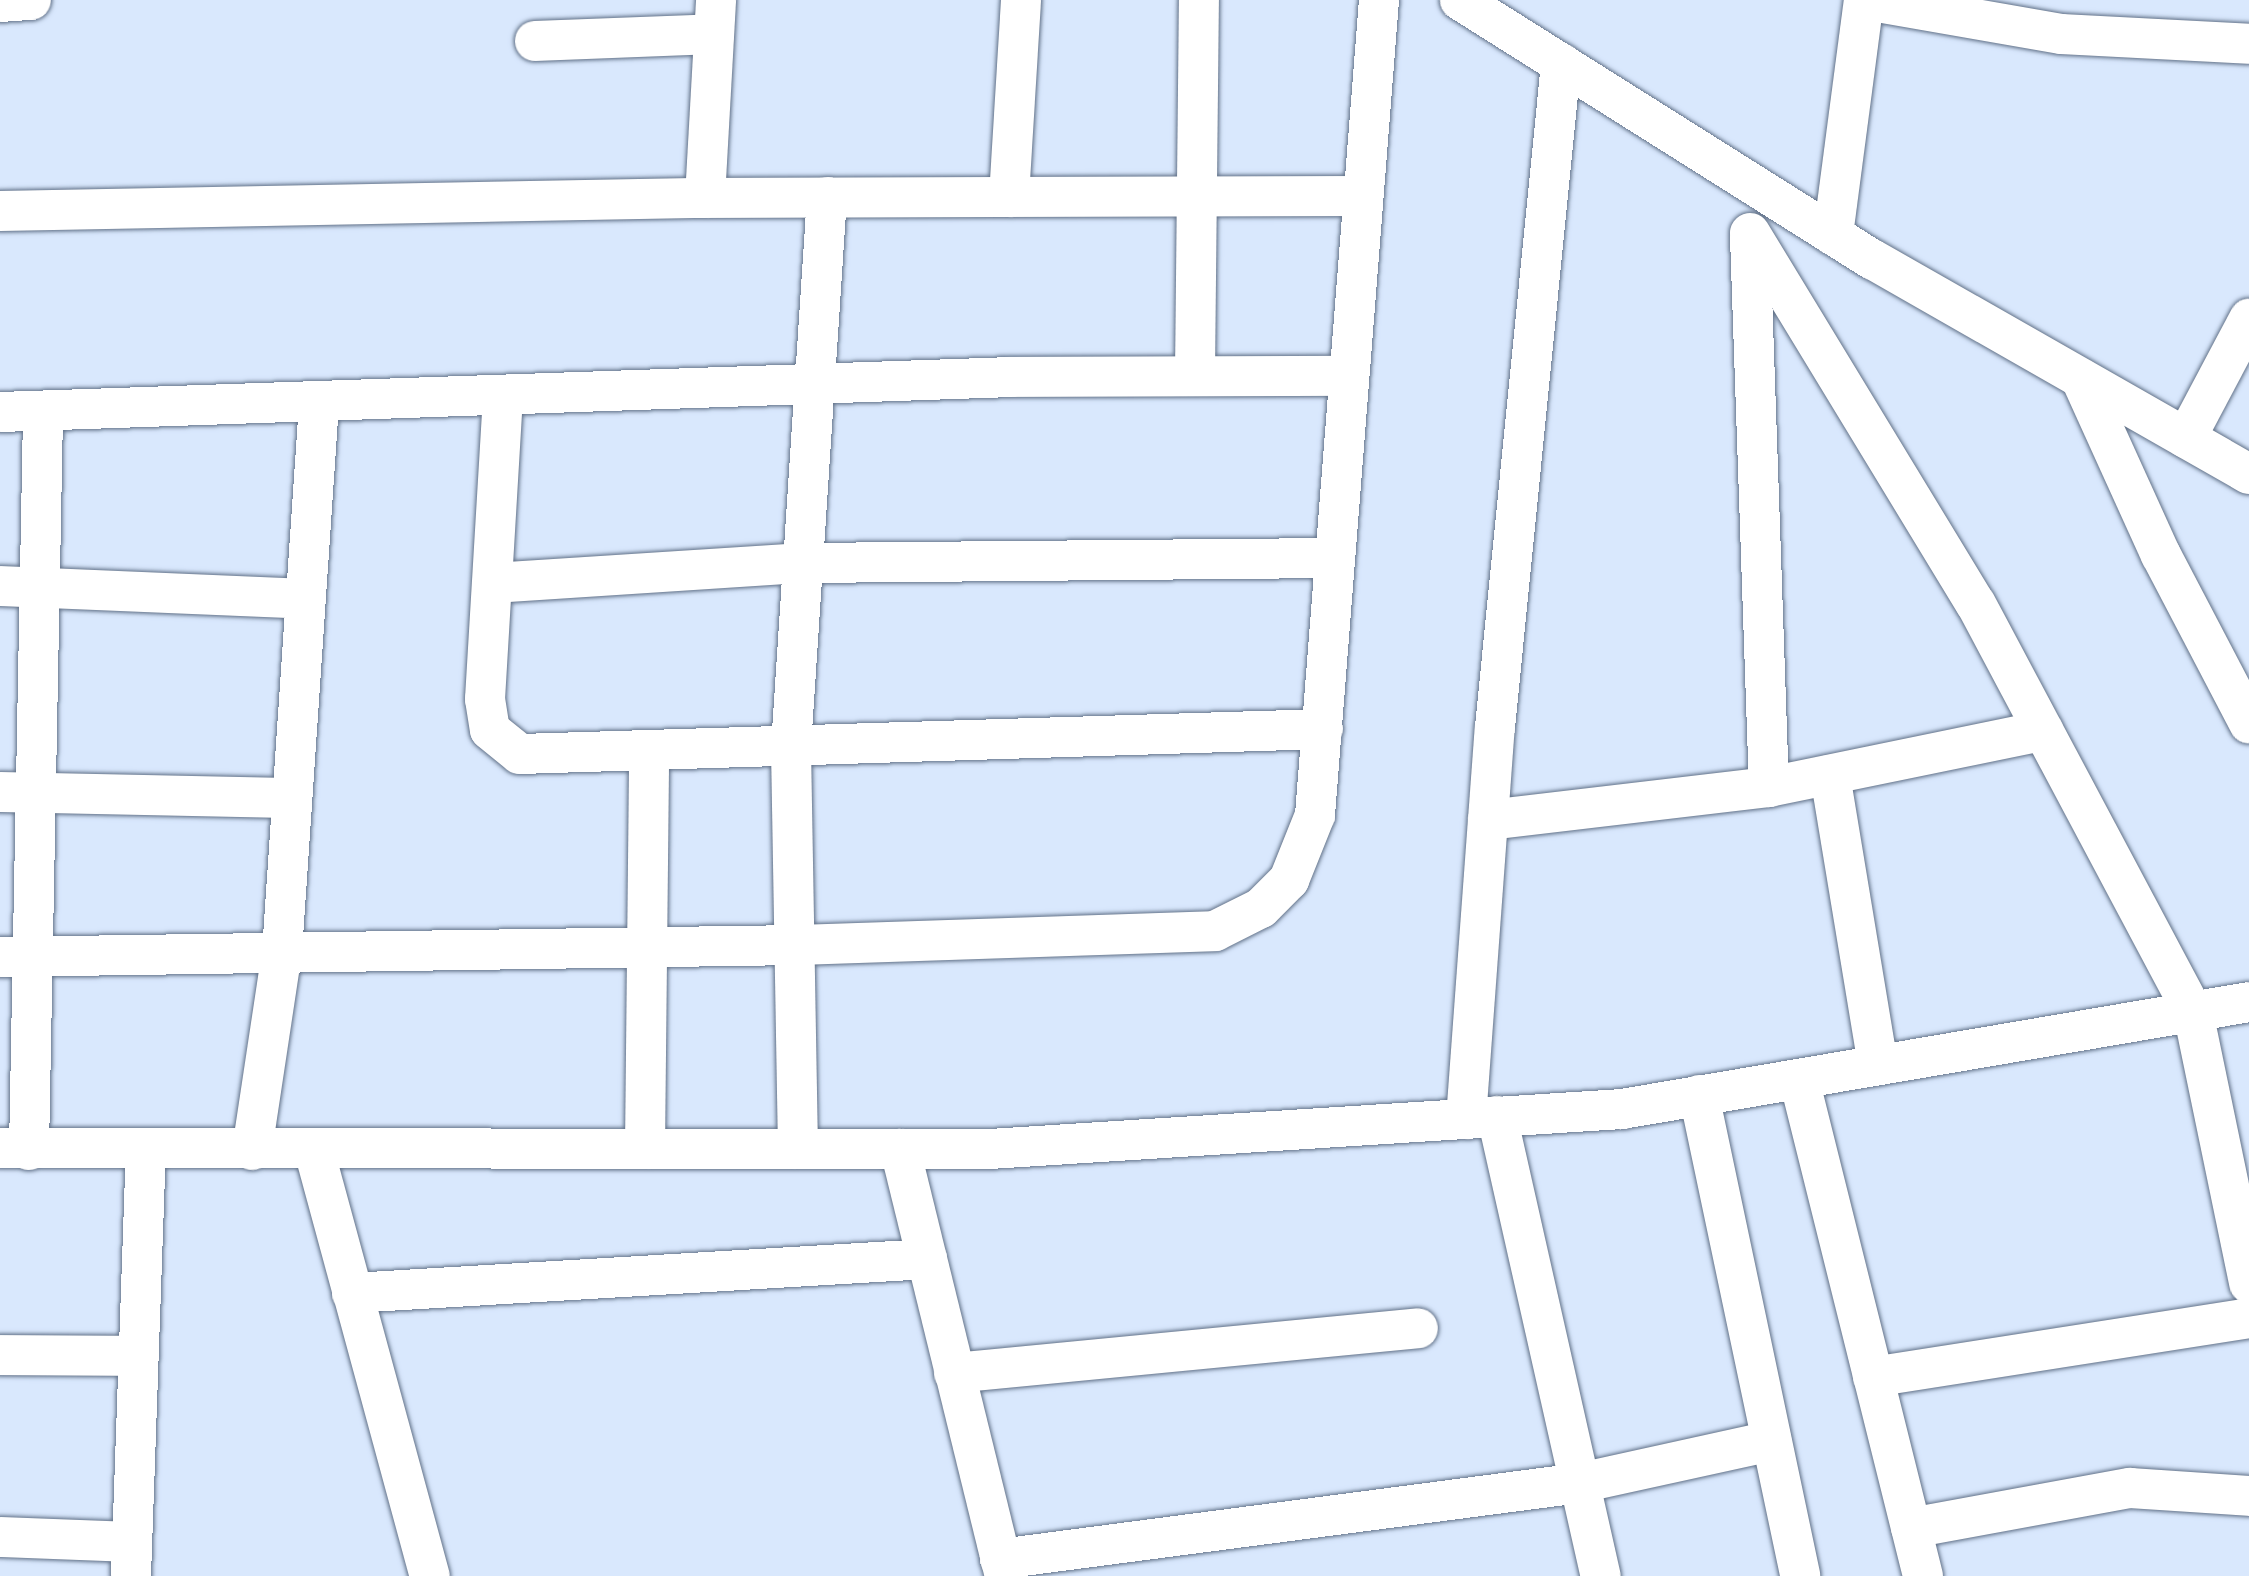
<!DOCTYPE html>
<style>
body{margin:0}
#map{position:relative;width:2249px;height:1576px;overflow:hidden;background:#d9e8fd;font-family:"Noto Sans",sans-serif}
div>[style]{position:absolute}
.roads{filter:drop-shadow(0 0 2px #617188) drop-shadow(0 0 2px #617188)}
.minor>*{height:40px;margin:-20px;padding:0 20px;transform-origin:20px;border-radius:20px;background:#fff}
span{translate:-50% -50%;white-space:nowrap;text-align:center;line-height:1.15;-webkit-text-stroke:8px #d9e8fd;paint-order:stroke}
</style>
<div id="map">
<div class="roads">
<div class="minor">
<i style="left:1460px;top:0;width:487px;rotate:32.2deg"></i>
<i style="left:1872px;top:259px;width:434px;rotate:29.7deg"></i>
<i style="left:1866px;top:0;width:198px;rotate:9.9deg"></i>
<i style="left:2061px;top:34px;width:188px;rotate:3deg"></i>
<i style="left:0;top:2px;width:31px;rotate:-4deg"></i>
<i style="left:535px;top:41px;width:179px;rotate:-2.2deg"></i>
<i style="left:1009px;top:197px;width:197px;rotate:-86.5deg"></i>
<i style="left:705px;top:198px;width:198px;rotate:-86.8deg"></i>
<i style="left:0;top:211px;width:694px;rotate:-1.07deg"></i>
<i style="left:694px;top:198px;width:666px;rotate:-0.17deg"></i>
<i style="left:1750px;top:233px;width:434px;rotate:58.7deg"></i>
<i style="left:1976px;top:604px;width:462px;rotate:62deg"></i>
<i style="left:2193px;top:1012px;width:277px;rotate:78.3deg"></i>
<i style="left:1833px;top:235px;width:237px;rotate:-82.5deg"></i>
<i style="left:1750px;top:236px;width:551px;rotate:88.03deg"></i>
<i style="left:1195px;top:374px;width:374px;rotate:-89.4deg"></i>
<i style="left:2081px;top:379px;width:193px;rotate:65.6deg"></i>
<i style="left:2161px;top:555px;width:190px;rotate:62.4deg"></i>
<i style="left:503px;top:396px;width:304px;rotate:93.4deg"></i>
<i style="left:485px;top:699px;width:31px;rotate:81deg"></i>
<i style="left:490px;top:730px;width:38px;rotate:39deg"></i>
<i style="left:520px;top:754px;width:803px;rotate:-1.78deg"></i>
<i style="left:0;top:412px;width:1011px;rotate:-1.98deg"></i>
<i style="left:1010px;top:377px;width:336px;rotate:-0.2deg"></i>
<i style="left:2186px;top:438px;width:135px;rotate:-62.1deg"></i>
<i style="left:493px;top:583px;width:311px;rotate:-3.7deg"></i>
<i style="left:803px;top:563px;width:531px;rotate:-0.54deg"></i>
<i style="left:0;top:586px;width:305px;rotate:2.4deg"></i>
<i style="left:1830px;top:775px;width:294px;rotate:80.6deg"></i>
<i style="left:0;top:792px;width:292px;rotate:1.2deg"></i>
<i style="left:1488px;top:820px;width:283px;rotate:-6.7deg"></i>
<i style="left:1769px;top:787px;width:280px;rotate:-11.6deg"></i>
<i style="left:0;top:957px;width:795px;rotate:-0.86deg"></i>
<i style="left:795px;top:945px;width:420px;rotate:-1.9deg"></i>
<i style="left:1215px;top:931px;width:51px;rotate:-26.6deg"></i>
<i style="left:1261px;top:908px;width:40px;rotate:-45deg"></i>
<i style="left:1289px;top:880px;width:70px;rotate:-68.2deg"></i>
<i style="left:1315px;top:815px;width:818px;rotate:-85.51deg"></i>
<i style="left:1799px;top:1079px;width:512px;rotate:75.99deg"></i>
<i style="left:1699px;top:1095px;width:491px;rotate:78.1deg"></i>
<i style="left:1497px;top:1116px;width:472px;rotate:77.3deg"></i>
<i style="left:1466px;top:1119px;width:393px;rotate:-85.8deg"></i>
<i style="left:1495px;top:727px;width:667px;rotate:-84.32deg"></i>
<i style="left:0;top:1148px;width:990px;rotate:0.06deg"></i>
<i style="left:990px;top:1149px;width:633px;rotate:-3.62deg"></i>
<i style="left:1622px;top:1109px;width:636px;rotate:-9.68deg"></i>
<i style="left:645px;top:1149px;width:396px;rotate:-89.4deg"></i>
<i style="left:798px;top:1149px;width:402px;rotate:-91deg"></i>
<i style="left:791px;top:747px;width:551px;rotate:-86.26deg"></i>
<i style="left:900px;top:1149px;width:440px;rotate:76.2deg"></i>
<i style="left:29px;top:1150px;width:738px;rotate:-88.91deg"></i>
<i style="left:252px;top:1150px;width:200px;rotate:-81.4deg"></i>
<i style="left:282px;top:952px;width:550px;rotate:-86.14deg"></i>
<i style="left:314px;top:1150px;width:442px;rotate:74.8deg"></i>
<i style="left:352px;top:1293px;width:576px;rotate:-3.38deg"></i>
<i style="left:0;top:1355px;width:138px;rotate:0.4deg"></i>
<i style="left:954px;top:1373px;width:466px;rotate:-5.5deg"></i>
<i style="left:1873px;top:1377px;width:381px;rotate:-8.9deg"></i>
<i style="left:1911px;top:1528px;width:223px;rotate:-10.4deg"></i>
<i style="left:2130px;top:1488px;width:119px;rotate:3.8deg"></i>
<i style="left:0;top:1537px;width:132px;rotate:2.2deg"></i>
<i style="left:1000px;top:1559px;width:585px;rotate:-7.47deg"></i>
<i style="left:1580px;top:1483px;width:196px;rotate:-12.4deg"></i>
<i style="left:131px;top:1576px;width:426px;rotate:-88deg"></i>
</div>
</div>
</div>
